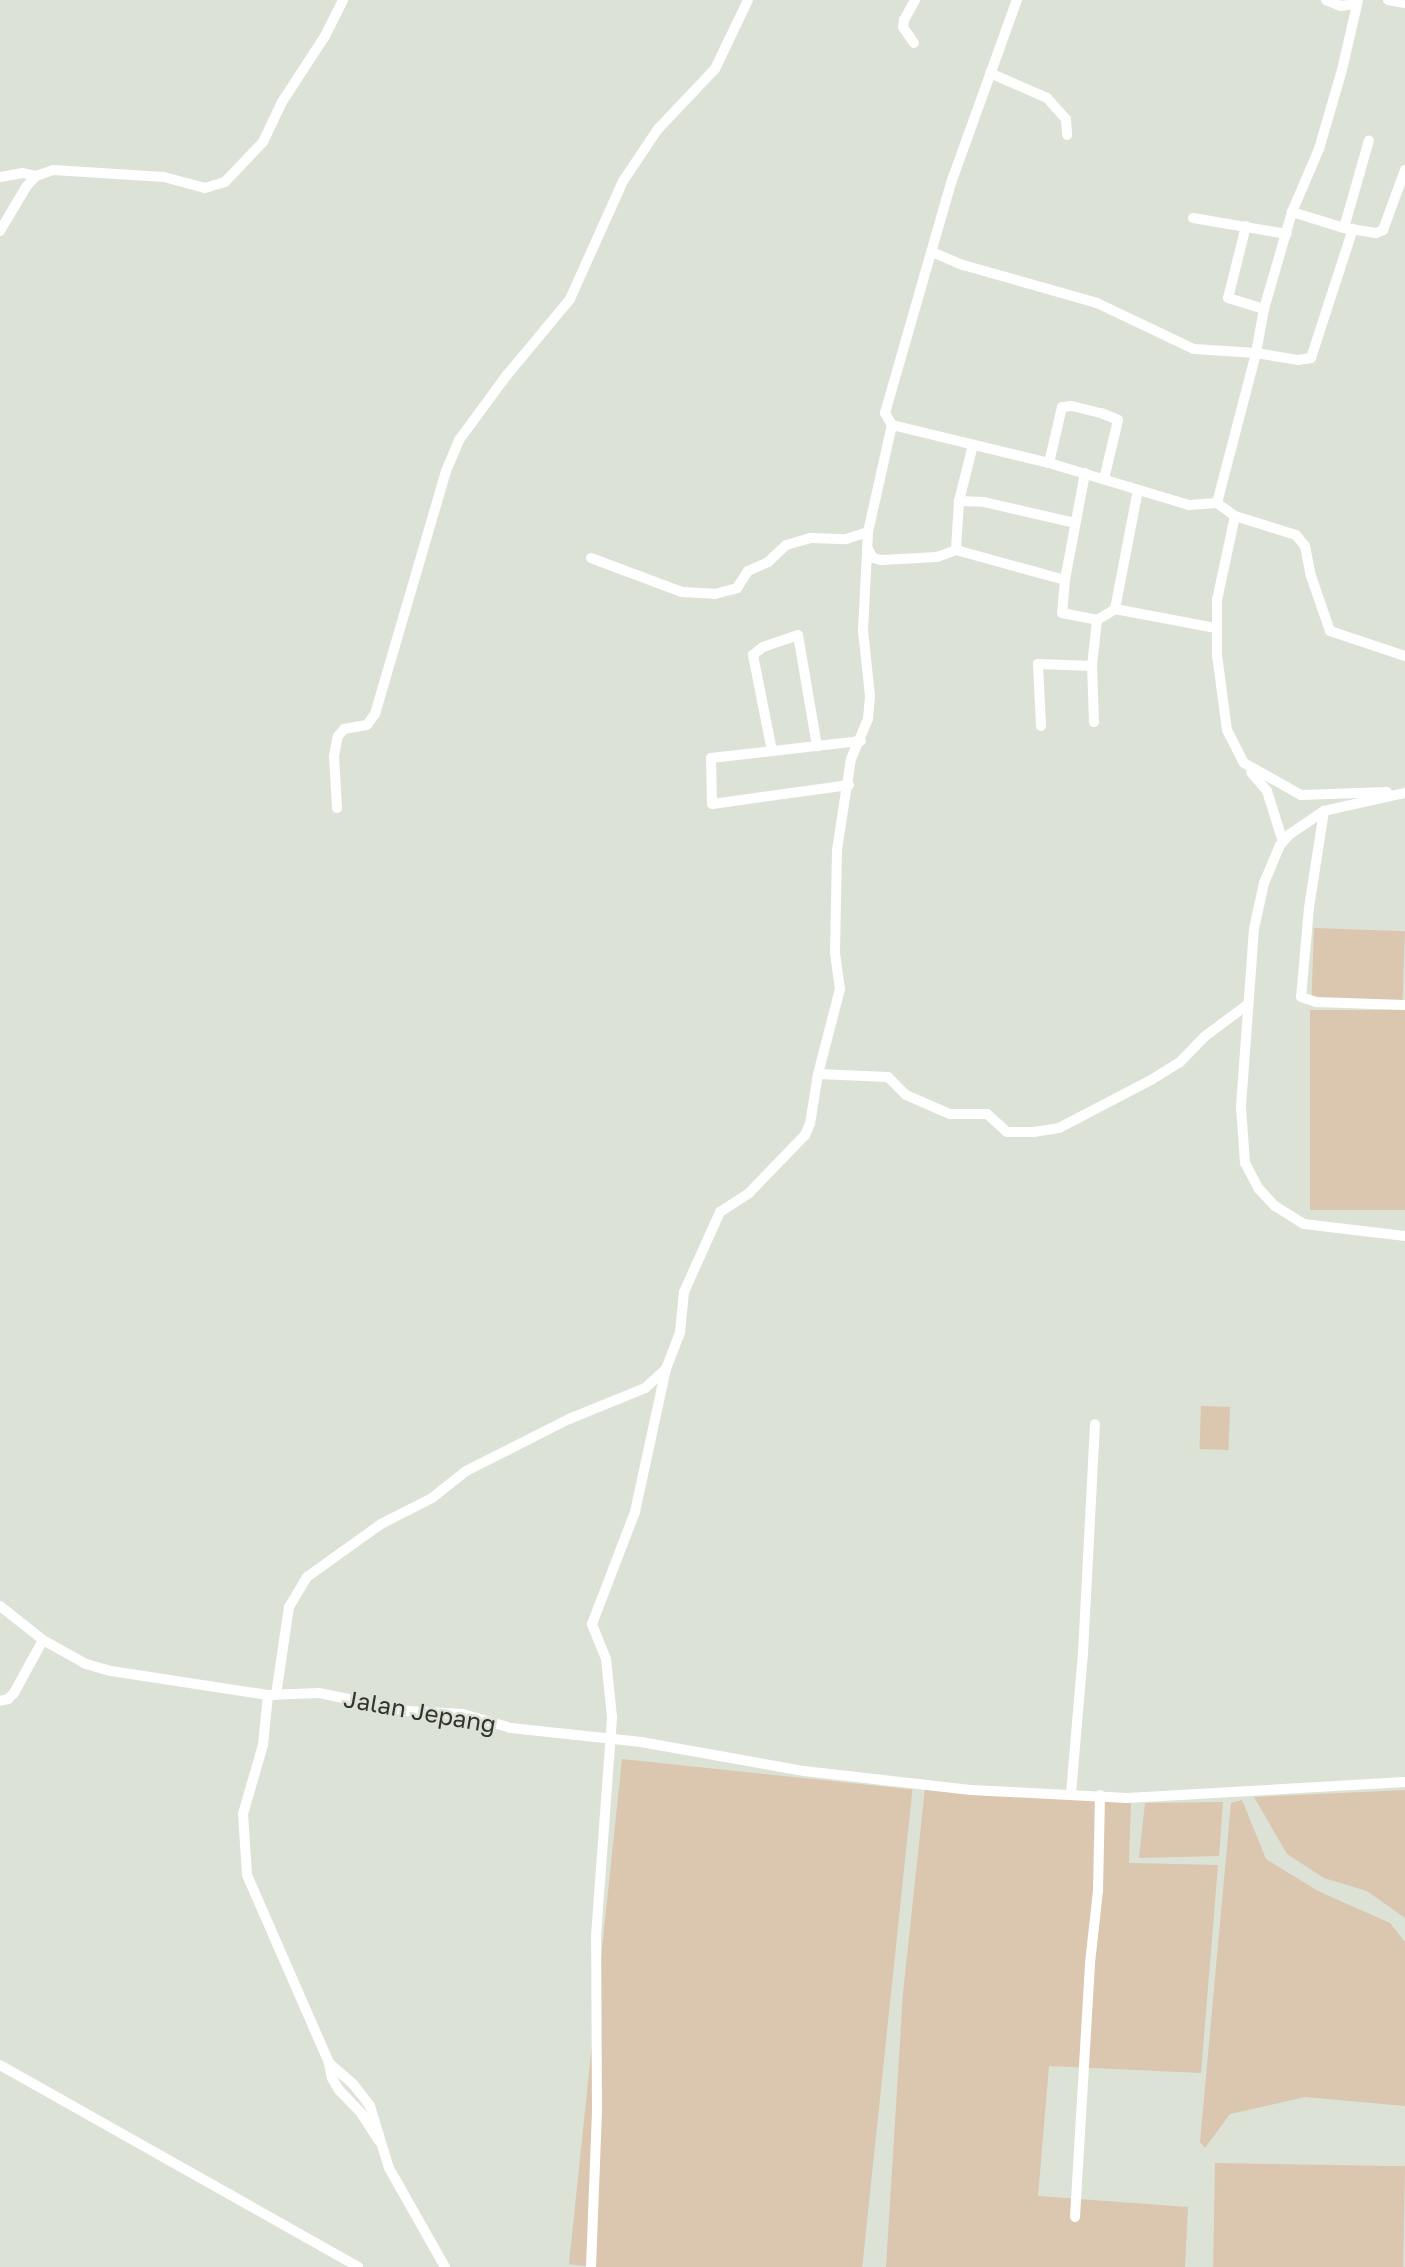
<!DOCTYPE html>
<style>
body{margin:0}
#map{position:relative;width:1405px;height:2267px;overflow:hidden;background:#dce2d5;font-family:"Golos Text",sans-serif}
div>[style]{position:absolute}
.green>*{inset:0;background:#dbc6af;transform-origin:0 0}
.minor>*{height:10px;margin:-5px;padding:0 5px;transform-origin:5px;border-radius:5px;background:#fff}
span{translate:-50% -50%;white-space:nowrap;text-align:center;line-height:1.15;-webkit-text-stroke:5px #dce2d5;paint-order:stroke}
.street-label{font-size:24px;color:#30332e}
</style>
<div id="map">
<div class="green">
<i style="left:1314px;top:928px;width:91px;height:70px;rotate:2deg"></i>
<i style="left:1310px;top:1010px;width:95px;height:200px"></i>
<i style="left:1201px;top:1406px;width:29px;height:43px;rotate:2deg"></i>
<i style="left:622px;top:1759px;width:292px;height:508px;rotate:6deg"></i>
<i style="clip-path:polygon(925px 1788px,1131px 1802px,1129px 1863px,1218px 1865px,1201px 2073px,1049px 2066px,1038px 2196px,1188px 2207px,1185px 2267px,886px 2267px,903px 1993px)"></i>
<i style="clip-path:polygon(1405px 1790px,1405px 1918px,1367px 1891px,1324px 1878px,1287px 1854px,1254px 1797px)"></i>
<i style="clip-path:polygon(1242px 1800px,1266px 1859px,1318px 1891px,1390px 1923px,1405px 1942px,1405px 2106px,1305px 2097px,1230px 2114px,1205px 2148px,1200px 2142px,1231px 1803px)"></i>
<i style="clip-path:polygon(1223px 1802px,1219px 1856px,1139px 1858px,1145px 1803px)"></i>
<i style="left:1215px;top:2163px;width:190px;height:104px;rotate:1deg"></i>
</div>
<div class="minor">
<i style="left:1326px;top:0;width:16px;rotate:22deg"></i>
<i style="left:1341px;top:6px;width:15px;rotate:-8deg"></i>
<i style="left:1388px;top:0;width:17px;rotate:10deg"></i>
<i style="left:914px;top:43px;width:19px;rotate:-125deg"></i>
<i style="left:903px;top:27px;width:7px;rotate:-82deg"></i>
<i style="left:904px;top:20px;width:23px;rotate:-61deg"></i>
<i style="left:990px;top:73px;width:62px;rotate:23.7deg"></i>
<i style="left:1047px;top:98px;width:28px;rotate:48deg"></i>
<i style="left:1066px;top:119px;width:16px;rotate:86deg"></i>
<i style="left:0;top:177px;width:23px;rotate:-10deg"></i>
<i style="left:23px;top:173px;width:13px;rotate:13deg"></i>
<i style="left:1292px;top:212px;width:54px;rotate:17.1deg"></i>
<i style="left:1344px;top:228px;width:32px;rotate:9deg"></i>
<i style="left:1376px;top:233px;width:8px;rotate:-23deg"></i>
<i style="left:1383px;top:230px;width:64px;rotate:-69.9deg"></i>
<i style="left:1193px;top:218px;width:95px;rotate:9.7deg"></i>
<i style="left:1246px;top:226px;width:74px;rotate:104deg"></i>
<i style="left:1228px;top:298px;width:38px;rotate:17deg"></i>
<i style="left:1344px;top:228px;width:91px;rotate:-74.1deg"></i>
<i style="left:0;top:231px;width:51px;rotate:-59.4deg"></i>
<i style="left:26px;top:187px;width:15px;rotate:-48deg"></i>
<i style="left:36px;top:176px;width:18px;rotate:-19deg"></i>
<i style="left:53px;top:170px;width:111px;rotate:3.6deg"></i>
<i style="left:164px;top:177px;width:42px;rotate:15deg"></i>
<i style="left:205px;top:188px;width:21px;rotate:-17deg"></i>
<i style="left:225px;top:182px;width:55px;rotate:-46.5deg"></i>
<i style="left:263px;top:142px;width:44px;rotate:-64.6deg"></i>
<i style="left:282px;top:102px;width:79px;rotate:-56.9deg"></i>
<i style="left:325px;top:36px;width:40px;rotate:-63.4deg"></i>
<i style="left:932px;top:252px;width:34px;rotate:23deg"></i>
<i style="left:963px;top:265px;width:139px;rotate:15.8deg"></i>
<i style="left:1097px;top:303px;width:107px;rotate:25.4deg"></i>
<i style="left:1194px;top:349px;width:62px;rotate:3.7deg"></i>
<i style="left:1256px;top:353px;width:43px;rotate:9.5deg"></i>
<i style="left:1298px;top:360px;width:13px;rotate:-9deg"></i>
<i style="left:1311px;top:358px;width:136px;rotate:-72deg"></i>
<i style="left:892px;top:425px;width:162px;rotate:13.6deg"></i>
<i style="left:1049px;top:463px;width:146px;rotate:16.7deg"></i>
<i style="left:1189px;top:505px;width:28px;rotate:-4deg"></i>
<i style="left:1217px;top:503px;width:155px;rotate:-75.4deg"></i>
<i style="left:1256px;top:353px;width:45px;rotate:-79.7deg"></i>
<i style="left:1264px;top:309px;width:101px;rotate:-73.9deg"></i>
<i style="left:1292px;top:212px;width:69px;rotate:-66.8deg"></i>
<i style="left:1319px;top:149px;width:82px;rotate:-73.8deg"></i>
<i style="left:1342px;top:70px;width:72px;rotate:-77.1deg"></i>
<i style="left:1049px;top:463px;width:57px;rotate:-76.9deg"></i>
<i style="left:1062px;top:407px;width:10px;rotate:-6deg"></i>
<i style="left:1072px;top:406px;width:30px;rotate:14deg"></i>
<i style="left:1101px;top:413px;width:18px;rotate:22deg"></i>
<i style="left:1118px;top:420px;width:61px;rotate:103.3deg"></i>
<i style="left:1085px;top:473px;width:109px;rotate:100.6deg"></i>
<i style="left:1065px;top:580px;width:33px;rotate:95deg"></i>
<i style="left:1062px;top:613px;width:36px;rotate:11deg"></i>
<i style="left:1097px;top:620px;width:21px;rotate:-31deg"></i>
<i style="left:1115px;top:609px;width:121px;rotate:-79.1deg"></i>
<i style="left:959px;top:501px;width:25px;rotate:2deg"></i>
<i style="left:984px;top:502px;width:93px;rotate:13deg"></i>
<i style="left:1217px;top:503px;width:22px;rotate:36deg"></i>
<i style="left:1235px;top:516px;width:86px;rotate:102.1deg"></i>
<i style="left:1217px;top:600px;width:55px;rotate:90deg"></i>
<i style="left:1217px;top:655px;width:76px;rotate:82.4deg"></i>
<i style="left:1227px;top:730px;width:37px;rotate:63deg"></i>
<i style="left:1244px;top:763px;width:65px;rotate:29.3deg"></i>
<i style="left:1301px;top:795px;width:86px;rotate:-2deg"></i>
<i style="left:1235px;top:516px;width:64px;rotate:17.3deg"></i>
<i style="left:1296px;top:535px;width:14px;rotate:51deg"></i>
<i style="left:1305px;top:546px;width:31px;rotate:79deg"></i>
<i style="left:1311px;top:576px;width:58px;rotate:70.9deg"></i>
<i style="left:1330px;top:631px;width:79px;rotate:18.4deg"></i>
<i style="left:868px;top:549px;width:10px;rotate:61deg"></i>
<i style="left:873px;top:558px;width:9px;rotate:13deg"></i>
<i style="left:882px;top:560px;width:55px;rotate:-3.1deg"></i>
<i style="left:937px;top:557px;width:20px;rotate:-20deg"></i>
<i style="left:956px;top:550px;width:113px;rotate:15.4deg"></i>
<i style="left:956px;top:550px;width:49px;rotate:-86.5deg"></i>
<i style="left:959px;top:501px;width:58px;rotate:-76deg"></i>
<i style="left:591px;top:558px;width:97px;rotate:20.5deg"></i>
<i style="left:682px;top:592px;width:33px;rotate:3deg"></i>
<i style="left:715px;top:594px;width:23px;rotate:-15deg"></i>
<i style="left:737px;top:588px;width:20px;rotate:-57deg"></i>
<i style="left:748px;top:571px;width:22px;rotate:-24deg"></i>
<i style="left:768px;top:562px;width:25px;rotate:-43deg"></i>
<i style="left:786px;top:545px;width:26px;rotate:-16deg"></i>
<i style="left:811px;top:538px;width:35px;rotate:2deg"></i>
<i style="left:846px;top:539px;width:23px;rotate:-18deg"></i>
<i style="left:1115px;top:609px;width:103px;rotate:10.7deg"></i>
<i style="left:1094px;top:722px;width:56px;rotate:-92deg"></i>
<i style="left:1092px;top:666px;width:46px;rotate:-83.8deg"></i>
<i style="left:1041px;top:726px;width:62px;rotate:-92.8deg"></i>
<i style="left:1038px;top:664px;width:54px;rotate:2.1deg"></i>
<i style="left:772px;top:751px;width:98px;rotate:-101.2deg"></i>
<i style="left:753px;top:655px;width:13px;rotate:-39deg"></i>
<i style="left:763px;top:647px;width:37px;rotate:-19deg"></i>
<i style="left:798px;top:635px;width:113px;rotate:80.3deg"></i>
<i style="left:1251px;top:772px;width:25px;rotate:50deg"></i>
<i style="left:1267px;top:791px;width:53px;rotate:72.6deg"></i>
<i style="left:849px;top:785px;width:138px;rotate:172.1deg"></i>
<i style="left:712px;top:804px;width:46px;rotate:-91.2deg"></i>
<i style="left:711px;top:758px;width:151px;rotate:-6.5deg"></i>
<i style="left:1405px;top:793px;width:83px;rotate:167.5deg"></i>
<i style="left:1324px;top:811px;width:41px;rotate:145.9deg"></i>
<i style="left:1290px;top:834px;width:15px;rotate:132deg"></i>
<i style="left:1280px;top:845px;width:41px;rotate:112.8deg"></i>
<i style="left:1264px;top:883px;width:47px;rotate:102.3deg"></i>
<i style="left:1254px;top:929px;width:178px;rotate:94.2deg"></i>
<i style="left:1241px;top:1107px;width:56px;rotate:85.9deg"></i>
<i style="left:1245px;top:1163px;width:30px;rotate:62deg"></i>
<i style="left:1259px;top:1189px;width:23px;rotate:47deg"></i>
<i style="left:1275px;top:1206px;width:34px;rotate:32deg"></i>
<i style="left:1304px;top:1224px;width:102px;rotate:6.8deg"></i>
<i style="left:337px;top:808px;width:52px;rotate:-93.3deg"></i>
<i style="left:334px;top:756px;width:20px;rotate:-79deg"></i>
<i style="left:338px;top:736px;width:9px;rotate:-49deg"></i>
<i style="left:344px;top:729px;width:23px;rotate:-10deg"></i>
<i style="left:367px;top:725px;width:14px;rotate:-54deg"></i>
<i style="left:375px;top:714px;width:253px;rotate:-73.7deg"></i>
<i style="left:446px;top:471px;width:34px;rotate:-67deg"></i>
<i style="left:459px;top:440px;width:81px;rotate:-53.6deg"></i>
<i style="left:507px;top:375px;width:99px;rotate:-50.3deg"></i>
<i style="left:570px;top:299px;width:129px;rotate:-65.8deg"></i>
<i style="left:623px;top:181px;width:63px;rotate:-56.1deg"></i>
<i style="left:658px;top:129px;width:83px;rotate:-46.5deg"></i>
<i style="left:715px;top:69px;width:76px;rotate:-64.4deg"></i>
<i style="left:1324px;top:811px;width:98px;rotate:98.8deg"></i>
<i style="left:1309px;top:908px;width:89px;rotate:95.1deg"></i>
<i style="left:1301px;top:997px;width:16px;rotate:18deg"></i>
<i style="left:1316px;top:1002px;width:89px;rotate:1.9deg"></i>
<i style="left:818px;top:1074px;width:70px;rotate:2.5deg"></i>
<i style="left:888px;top:1077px;width:25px;rotate:45deg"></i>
<i style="left:906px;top:1095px;width:48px;rotate:23.4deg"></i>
<i style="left:950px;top:1114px;width:37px"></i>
<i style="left:987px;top:1114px;width:27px;rotate:42deg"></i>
<i style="left:1007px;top:1132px;width:27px"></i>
<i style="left:1034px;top:1132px;width:25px;rotate:-9deg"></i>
<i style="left:1059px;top:1128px;width:104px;rotate:-27.6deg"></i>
<i style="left:1151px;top:1080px;width:34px;rotate:-32deg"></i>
<i style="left:1180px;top:1062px;width:35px;rotate:-46deg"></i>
<i style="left:1204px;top:1037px;width:54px;rotate:-36.7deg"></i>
<i style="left:0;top:1606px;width:55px;rotate:38.3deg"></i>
<i style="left:43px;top:1640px;width:49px;rotate:29.2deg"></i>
<i style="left:86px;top:1664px;width:26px;rotate:16deg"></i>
<i style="left:111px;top:1671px;width:159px;rotate:8.7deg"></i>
<i style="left:268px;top:1695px;width:51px;rotate:-2.2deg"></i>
<i style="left:319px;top:1693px;width:90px;rotate:11.6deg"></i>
<i style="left:407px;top:1711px;width:56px;rotate:3.1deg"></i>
<i style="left:463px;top:1714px;width:50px;rotate:16.3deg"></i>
<i style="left:511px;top:1728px;width:131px;rotate:6.1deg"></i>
<i style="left:641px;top:1742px;width:166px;rotate:10.1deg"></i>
<i style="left:804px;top:1771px;width:168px;rotate:6.5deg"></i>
<i style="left:971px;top:1790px;width:156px;rotate:2.9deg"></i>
<i style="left:1127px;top:1798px;width:278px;rotate:-3.3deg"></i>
<i style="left:268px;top:1695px;width:50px;rotate:95.7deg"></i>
<i style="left:263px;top:1745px;width:72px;rotate:106.2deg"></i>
<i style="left:243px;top:1814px;width:61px;rotate:86.2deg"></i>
<i style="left:247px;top:1875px;width:205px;rotate:66.4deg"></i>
<i style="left:329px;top:2063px;width:32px;rotate:41deg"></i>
<i style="left:353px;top:2084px;width:28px;rotate:52deg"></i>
<i style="left:370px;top:2106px;width:65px;rotate:73deg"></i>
<i style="left:389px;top:2168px;width:114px;rotate:60.5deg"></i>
<i style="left:276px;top:1695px;width:89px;rotate:-81.6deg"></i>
<i style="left:289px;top:1607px;width:35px;rotate:-59deg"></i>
<i style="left:307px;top:1577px;width:91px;rotate:-35.6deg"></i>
<i style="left:381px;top:1524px;width:57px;rotate:-27deg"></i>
<i style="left:432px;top:1498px;width:43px;rotate:-38.5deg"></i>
<i style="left:466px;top:1471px;width:115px;rotate:-26.8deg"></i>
<i style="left:569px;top:1419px;width:82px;rotate:-22.2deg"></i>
<i style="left:645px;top:1388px;width:28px;rotate:-42deg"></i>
<i style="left:666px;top:1369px;width:40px;rotate:-69deg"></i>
<i style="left:680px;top:1332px;width:40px;rotate:-84.3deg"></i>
<i style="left:684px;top:1292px;width:88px;rotate:-65.8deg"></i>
<i style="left:720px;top:1212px;width:35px;rotate:-33deg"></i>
<i style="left:749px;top:1193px;width:81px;rotate:-46deg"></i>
<i style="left:805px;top:1135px;width:12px;rotate:-66deg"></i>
<i style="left:810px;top:1124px;width:51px;rotate:-80.9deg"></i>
<i style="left:818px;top:1074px;width:88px;rotate:-75.5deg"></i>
<i style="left:840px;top:989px;width:36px;rotate:-98deg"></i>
<i style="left:835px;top:953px;width:103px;rotate:-88.9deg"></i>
<i style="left:837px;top:850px;width:92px;rotate:-81.3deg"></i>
<i style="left:851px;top:759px;width:43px;rotate:-67deg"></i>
<i style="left:868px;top:719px;width:23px;rotate:-85deg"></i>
<i style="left:870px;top:696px;width:65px;rotate:-96.1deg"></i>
<i style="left:863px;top:631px;width:99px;rotate:-87.1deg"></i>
<i style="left:868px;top:532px;width:110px;rotate:-77.4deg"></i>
<i style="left:892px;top:425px;width:14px;rotate:-120deg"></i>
<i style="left:885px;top:413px;width:239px;rotate:-74deg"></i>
<i style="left:951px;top:183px;width:195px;rotate:-70.2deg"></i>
<i style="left:0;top:1701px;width:8px;rotate:-14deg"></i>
<i style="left:8px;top:1699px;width:8px;rotate:-45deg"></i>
<i style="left:14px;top:1693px;width:60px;rotate:-61.3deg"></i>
<i style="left:1071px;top:1793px;width:141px;rotate:-85.1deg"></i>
<i style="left:1083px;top:1653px;width:229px;rotate:-87deg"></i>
<i style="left:329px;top:2063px;width:15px;rotate:79deg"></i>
<i style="left:332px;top:2078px;width:14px;rotate:60deg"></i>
<i style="left:339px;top:2090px;width:32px;rotate:46deg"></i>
<i style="left:361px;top:2113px;width:33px;rotate:57deg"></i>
<i style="left:0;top:2065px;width:411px;rotate:29.4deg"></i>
<i style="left:1075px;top:2217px;width:254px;rotate:-86.6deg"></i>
<i style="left:1090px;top:1963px;width:72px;rotate:-83.7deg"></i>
<i style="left:1098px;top:1891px;width:96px;rotate:-88.8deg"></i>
<i style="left:591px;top:2267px;width:154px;rotate:-87.8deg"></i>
<i style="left:597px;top:2113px;width:177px;rotate:-90.3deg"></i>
<i style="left:596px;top:1936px;width:220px;rotate:-85.8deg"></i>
<i style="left:612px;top:1717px;width:58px;rotate:-95.9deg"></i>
<i style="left:606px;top:1659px;width:38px;rotate:-112deg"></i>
<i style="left:592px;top:1624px;width:120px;rotate:-69deg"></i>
<i style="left:635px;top:1512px;width:146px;rotate:-77.8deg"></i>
</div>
<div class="street-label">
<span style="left:420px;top:1711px;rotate:10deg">Jalan Jepang</span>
</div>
</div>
